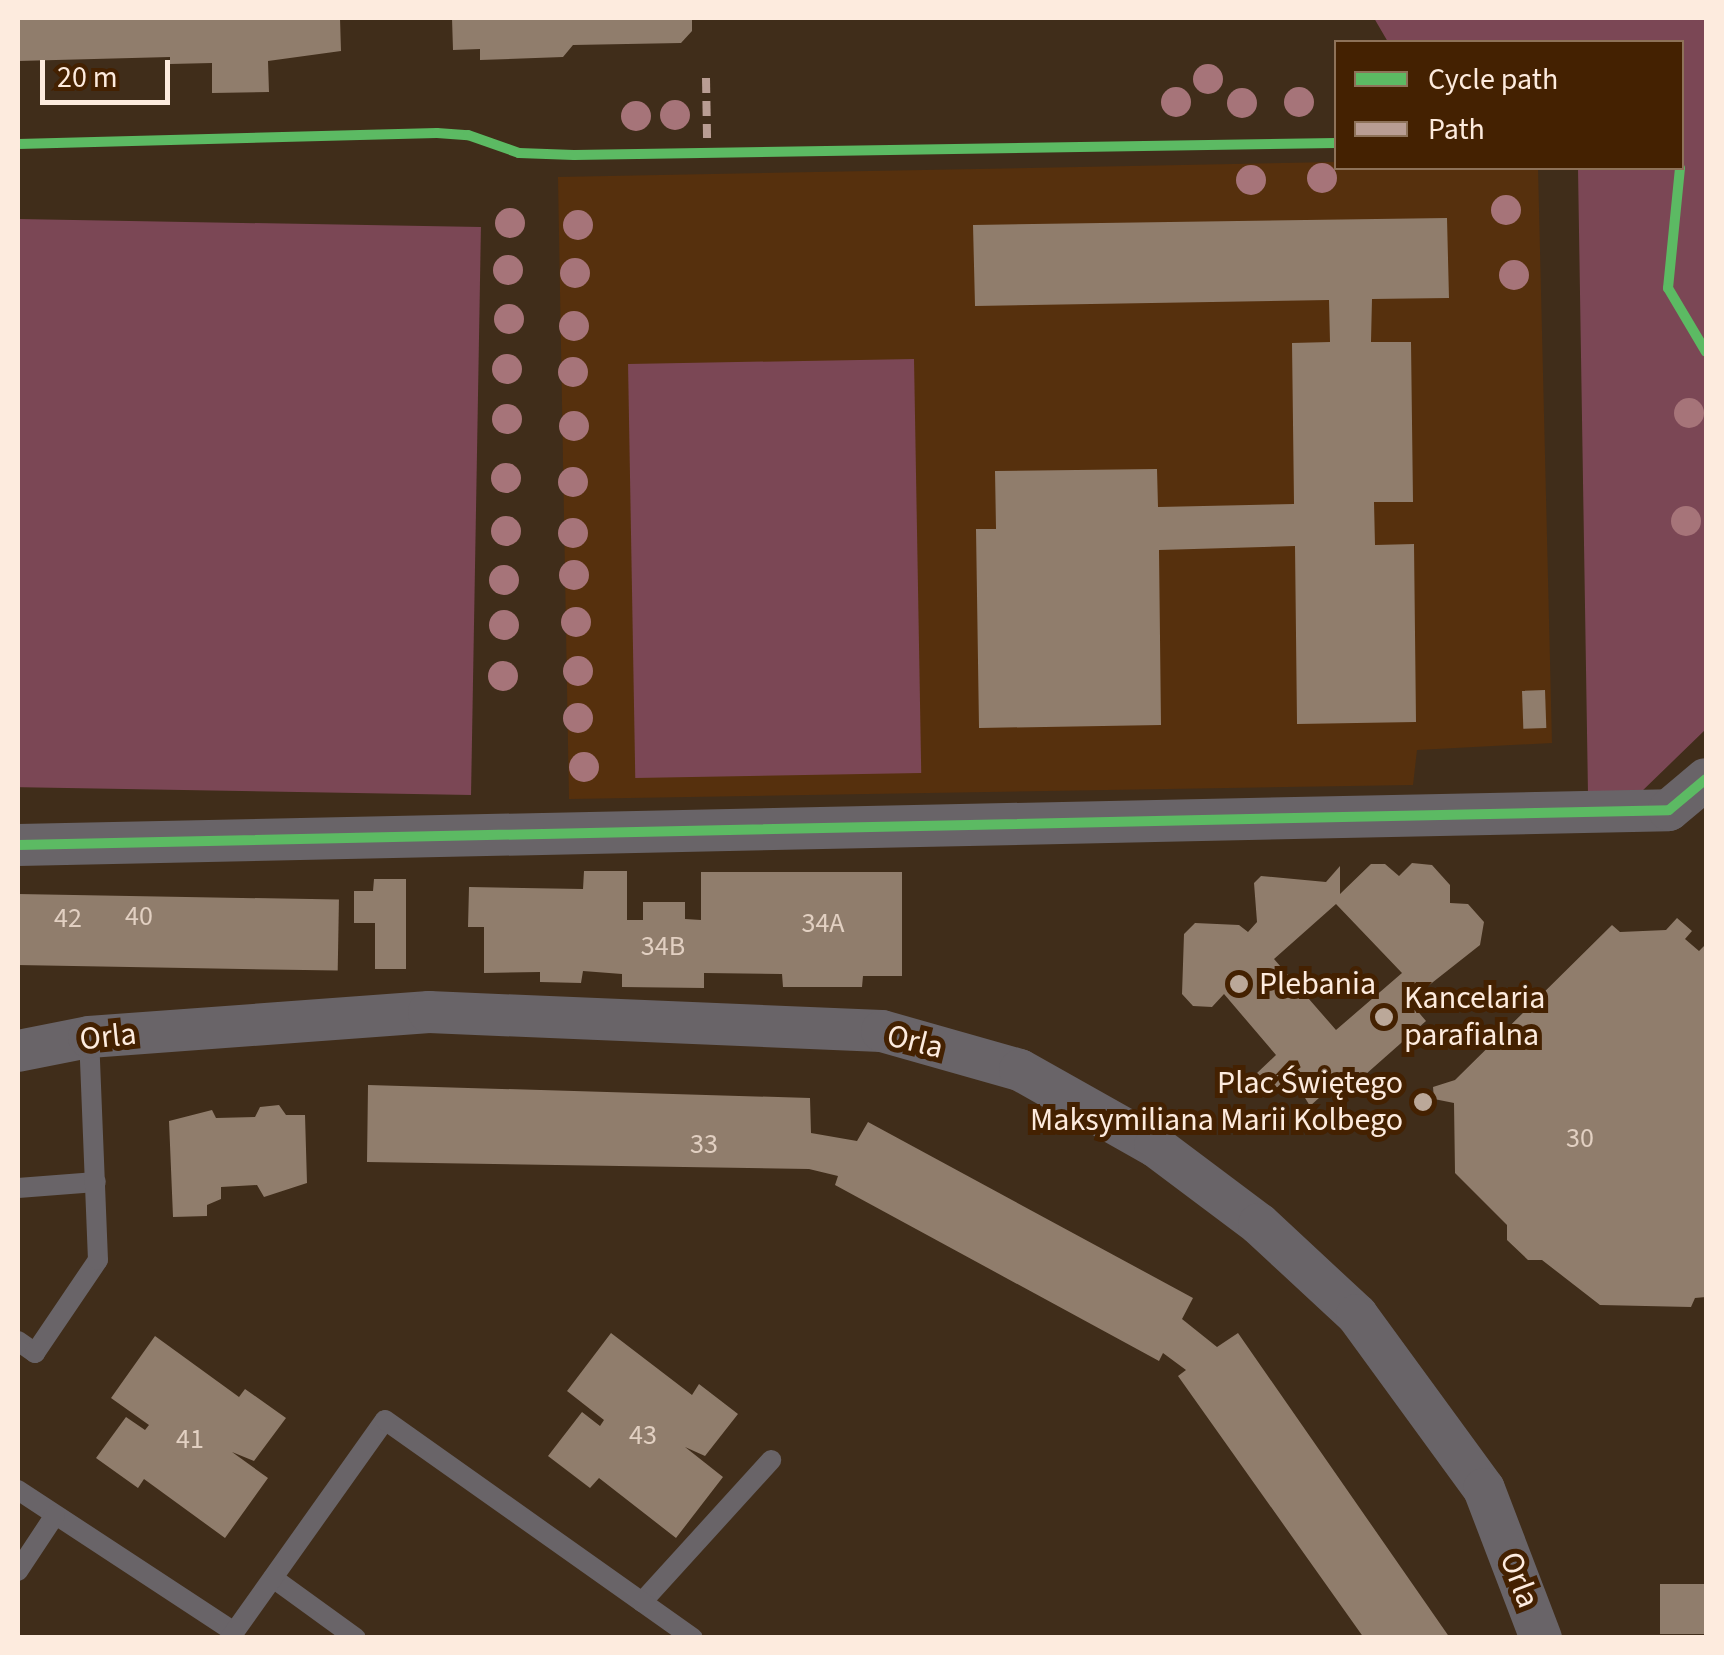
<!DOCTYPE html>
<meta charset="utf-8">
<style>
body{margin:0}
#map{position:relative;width:1724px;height:1655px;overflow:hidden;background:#402d1a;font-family:"Source Sans 3",sans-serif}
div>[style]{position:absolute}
.built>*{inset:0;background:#56300d}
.green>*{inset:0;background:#7b4755;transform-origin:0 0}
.building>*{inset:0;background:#907d6c;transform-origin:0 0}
.lane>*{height:20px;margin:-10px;padding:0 10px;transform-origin:10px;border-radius:10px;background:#696468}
.street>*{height:42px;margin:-21px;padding:0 21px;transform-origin:21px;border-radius:21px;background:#696468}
.quiet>*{height:8px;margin-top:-4px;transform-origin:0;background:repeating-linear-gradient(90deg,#b99d93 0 15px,transparent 0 23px)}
.cycleway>*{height:10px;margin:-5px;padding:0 5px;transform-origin:5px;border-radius:5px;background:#5cba63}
.trees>*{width:30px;height:30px;margin:-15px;border-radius:50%;background:#a67479}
.dots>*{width:28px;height:28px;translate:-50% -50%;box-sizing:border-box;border:5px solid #442101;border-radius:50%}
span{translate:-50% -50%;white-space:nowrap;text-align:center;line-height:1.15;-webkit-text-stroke:10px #442101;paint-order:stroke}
.number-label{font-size:28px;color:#e2d0c2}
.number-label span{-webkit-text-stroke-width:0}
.poi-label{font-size:32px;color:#fdebde}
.left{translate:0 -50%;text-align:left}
.right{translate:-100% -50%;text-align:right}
.street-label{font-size:32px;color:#fdebde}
.frame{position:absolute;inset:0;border:20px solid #fdebde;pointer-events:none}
.legend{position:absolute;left:1334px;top:40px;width:350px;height:130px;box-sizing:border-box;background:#442101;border:2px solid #8e7259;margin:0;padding:12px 18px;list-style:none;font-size:30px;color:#fdebde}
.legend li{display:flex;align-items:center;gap:20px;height:50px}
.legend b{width:50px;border:2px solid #8e7259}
.scale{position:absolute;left:40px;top:60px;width:130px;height:45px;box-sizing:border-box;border:5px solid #fdebde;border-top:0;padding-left:12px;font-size:30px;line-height:35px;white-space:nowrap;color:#fdebde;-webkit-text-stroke:8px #442101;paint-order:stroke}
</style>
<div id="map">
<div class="built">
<i style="clip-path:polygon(1336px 162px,1336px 168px,1538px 168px,1552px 743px,1417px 750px,1413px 785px,569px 799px,558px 177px)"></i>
</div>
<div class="green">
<i style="clip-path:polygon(1374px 18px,1706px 18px,1706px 729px,1638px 795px,1588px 794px,1578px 168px,1682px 168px,1682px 42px,1388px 42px)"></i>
<i style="left:18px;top:219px;width:463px;height:568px;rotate:1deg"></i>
<i style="left:914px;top:359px;width:414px;height:286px;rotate:89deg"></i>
</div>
<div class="building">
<i style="clip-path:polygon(18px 18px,340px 18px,341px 51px,268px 61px,269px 92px,212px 93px,212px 63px,170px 64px,170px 57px,18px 61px)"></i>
<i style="clip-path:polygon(452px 18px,692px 18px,692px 31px,681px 43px,573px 45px,563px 57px,480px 60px,480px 49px,453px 50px)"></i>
<i style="clip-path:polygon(1447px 218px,1449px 298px,1372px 299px,1371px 342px,1411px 342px,1413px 502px,1374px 502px,1375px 545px,1414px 544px,1416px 722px,1297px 724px,1295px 546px,1159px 550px,1161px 725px,979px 728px,976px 529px,996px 529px,995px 471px,1157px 469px,1158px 507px,1294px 504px,1292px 343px,1330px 342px,1329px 300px,975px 306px,973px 225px)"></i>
<i style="left:1545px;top:690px;width:38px;height:23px;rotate:88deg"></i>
<i style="clip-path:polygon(evenodd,1412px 863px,1432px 865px,1450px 885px,1450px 903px,1468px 904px,1484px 922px,1480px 945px,1409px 1001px,1426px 1021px,1357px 1082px,1348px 1072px,1310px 1106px,1294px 1080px,1273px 1089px,1257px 1073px,1276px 1055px,1224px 994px,1212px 1007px,1193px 1006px,1182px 994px,1184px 934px,1195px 923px,1239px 925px,1248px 932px,1257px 922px,1254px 883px,1261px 876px,1326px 882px,1340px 866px,1340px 894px,1371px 864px,1385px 864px,1399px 876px,1412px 863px,1336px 904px,1402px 973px,1336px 1030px,1274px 959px,1336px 904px)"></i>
<i style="clip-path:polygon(584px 871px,627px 871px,627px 920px,643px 920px,643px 902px,685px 902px,685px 919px,701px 920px,701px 872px,902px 872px,902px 976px,863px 976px,862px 987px,783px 987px,782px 974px,704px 973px,704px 988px,622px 987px,622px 974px,583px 971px,581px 983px,540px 982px,540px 972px,484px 973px,484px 927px,468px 927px,469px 887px,583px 889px)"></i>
<i style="clip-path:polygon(374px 879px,406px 879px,406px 969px,375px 969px,375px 923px,354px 923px,354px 891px,373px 891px)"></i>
<i style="left:18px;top:894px;width:321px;height:71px;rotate:1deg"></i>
<i style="clip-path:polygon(1677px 918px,1692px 931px,1685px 939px,1699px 951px,1706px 944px,1706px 1297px,1695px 1298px,1691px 1307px,1600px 1305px,1542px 1260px,1528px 1260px,1507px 1240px,1507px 1225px,1455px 1173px,1454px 1103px,1434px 1099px,1433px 1087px,1455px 1080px,1612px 925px,1620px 932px,1666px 930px)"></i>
<i style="clip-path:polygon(368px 1085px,810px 1098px,811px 1133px,857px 1141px,868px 1122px,1193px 1298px,1182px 1319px,1217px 1347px,1238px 1333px,1450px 1638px,1364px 1638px,1178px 1376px,1186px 1370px,1163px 1353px,1159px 1361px,835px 1185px,838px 1176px,809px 1169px,367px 1162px)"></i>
<i style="clip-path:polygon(279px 1105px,286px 1115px,305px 1115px,307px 1183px,264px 1197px,257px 1185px,221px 1187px,221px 1199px,207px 1205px,207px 1216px,173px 1217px,169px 1121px,212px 1110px,216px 1118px,255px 1117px,260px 1107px)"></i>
<i style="clip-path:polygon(611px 1333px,692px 1395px,699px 1384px,738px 1414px,705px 1456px,685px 1447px,723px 1477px,676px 1538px,599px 1478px,590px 1488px,548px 1456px,582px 1412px,600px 1426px,604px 1420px,567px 1391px)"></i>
<i style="clip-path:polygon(155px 1336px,239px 1397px,245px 1389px,286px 1418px,254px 1461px,232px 1452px,268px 1478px,225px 1538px,144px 1479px,138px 1488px,96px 1458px,126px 1417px,145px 1430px,149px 1425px,111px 1398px)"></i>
<i style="left:1706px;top:1584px;width:50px;height:46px;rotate:90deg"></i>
</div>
<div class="lane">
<i style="left:18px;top:1188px;width:78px;rotate:-4.4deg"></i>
<i style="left:18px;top:1341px;width:21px;rotate:35deg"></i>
<i style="left:35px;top:1353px;width:112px;rotate:-55.9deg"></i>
<i style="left:98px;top:1260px;width:223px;rotate:-92.3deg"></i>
<i style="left:18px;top:1490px;width:258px;rotate:33.3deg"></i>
<i style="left:18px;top:1571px;width:67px;rotate:-56.5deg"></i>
<i style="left:273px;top:1578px;width:102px;rotate:35.9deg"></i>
<i style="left:642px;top:1602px;width:192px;rotate:-47.7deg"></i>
<i style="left:230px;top:1638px;width:267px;rotate:-54.6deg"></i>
<i style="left:385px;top:1420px;width:377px;rotate:35.3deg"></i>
</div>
<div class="street">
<i style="left:18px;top:845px;width:1651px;rotate:-1.21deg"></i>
<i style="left:1669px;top:810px;width:48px;rotate:-40deg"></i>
<i style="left:18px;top:1051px;width:72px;rotate:-11.2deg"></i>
<i style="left:89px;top:1037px;width:341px;rotate:-4.2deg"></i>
<i style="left:429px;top:1012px;width:453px;rotate:2.4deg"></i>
<i style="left:882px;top:1031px;width:143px;rotate:15.8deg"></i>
<i style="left:1020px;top:1070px;width:155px;rotate:29.4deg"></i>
<i style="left:1155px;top:1146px;width:130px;rotate:36.9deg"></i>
<i style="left:1259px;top:1224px;width:134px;rotate:42.9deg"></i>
<i style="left:1357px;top:1315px;width:215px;rotate:53.9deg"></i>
<i style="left:1484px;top:1489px;width:160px;rotate:69.1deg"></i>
</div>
<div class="quiet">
<i style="left:706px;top:78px;width:60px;rotate:89deg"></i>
</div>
<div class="cycleway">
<i style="left:18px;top:144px;width:419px;rotate:-1.5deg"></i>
<i style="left:437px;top:133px;width:31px;rotate:4deg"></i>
<i style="left:468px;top:135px;width:54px;rotate:19.4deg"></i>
<i style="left:519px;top:153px;width:55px;rotate:2.1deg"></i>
<i style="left:574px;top:155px;width:762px;rotate:-0.9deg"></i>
<i style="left:1680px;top:168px;width:121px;rotate:95.7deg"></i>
<i style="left:1668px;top:288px;width:74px;rotate:59.3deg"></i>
<i style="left:18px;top:845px;width:1651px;rotate:-1.21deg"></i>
<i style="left:1669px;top:810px;width:48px;rotate:-40deg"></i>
</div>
<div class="trees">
<i style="left:1208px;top:79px"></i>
<i style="left:1176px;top:102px"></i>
<i style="left:1299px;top:102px"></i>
<i style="left:1242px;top:103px"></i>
<i style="left:675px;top:115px"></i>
<i style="left:636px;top:116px"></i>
<i style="left:1322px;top:178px"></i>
<i style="left:1251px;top:180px"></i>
<i style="left:1506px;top:210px"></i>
<i style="left:510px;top:223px"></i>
<i style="left:578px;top:225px"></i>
<i style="left:508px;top:270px"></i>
<i style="left:575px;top:273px"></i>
<i style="left:1514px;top:275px"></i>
<i style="left:509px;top:319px"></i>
<i style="left:574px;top:326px"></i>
<i style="left:507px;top:369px"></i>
<i style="left:573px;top:372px"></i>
<i style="left:1689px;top:413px"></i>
<i style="left:507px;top:419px"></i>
<i style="left:574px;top:426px"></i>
<i style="left:506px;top:478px"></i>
<i style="left:573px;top:482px"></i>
<i style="left:1686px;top:521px"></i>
<i style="left:506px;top:531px"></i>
<i style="left:573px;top:533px"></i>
<i style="left:574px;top:575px"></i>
<i style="left:504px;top:580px"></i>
<i style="left:576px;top:622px"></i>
<i style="left:504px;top:625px"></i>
<i style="left:578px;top:671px"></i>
<i style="left:503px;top:676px"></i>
<i style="left:578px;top:718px"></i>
<i style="left:584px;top:767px"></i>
</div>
<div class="dots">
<i style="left:1239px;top:984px;background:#bba899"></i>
<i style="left:1384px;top:1017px;background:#bba899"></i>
<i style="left:1423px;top:1102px;background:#bba899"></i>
</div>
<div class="number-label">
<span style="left:139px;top:916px">40</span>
<span style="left:68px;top:918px">42</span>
<span style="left:823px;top:923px">34A</span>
<span style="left:663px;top:946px">34B</span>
<span style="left:1580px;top:1138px">30</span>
<span style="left:704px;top:1144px">33</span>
<span style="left:643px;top:1435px">43</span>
<span style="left:190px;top:1439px">41</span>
</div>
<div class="poi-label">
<span class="left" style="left:1259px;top:984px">Plebania</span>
<span class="left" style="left:1404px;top:1017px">Kancelaria<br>parafialna</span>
<span class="right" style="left:1403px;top:1102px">Plac Świętego<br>Maksymiliana Marii Kolbego</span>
</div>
<div class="street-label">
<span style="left:108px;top:1037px;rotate:-6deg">Orla</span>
<span style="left:915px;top:1042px;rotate:14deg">Orla</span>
<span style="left:1519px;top:1580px;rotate:69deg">Orla</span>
</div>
<div class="frame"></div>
<ul class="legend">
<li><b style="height:12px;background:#5cba63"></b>Cycle path</li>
<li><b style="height:12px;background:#b99d93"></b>Path</li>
</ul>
<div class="scale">20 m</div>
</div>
